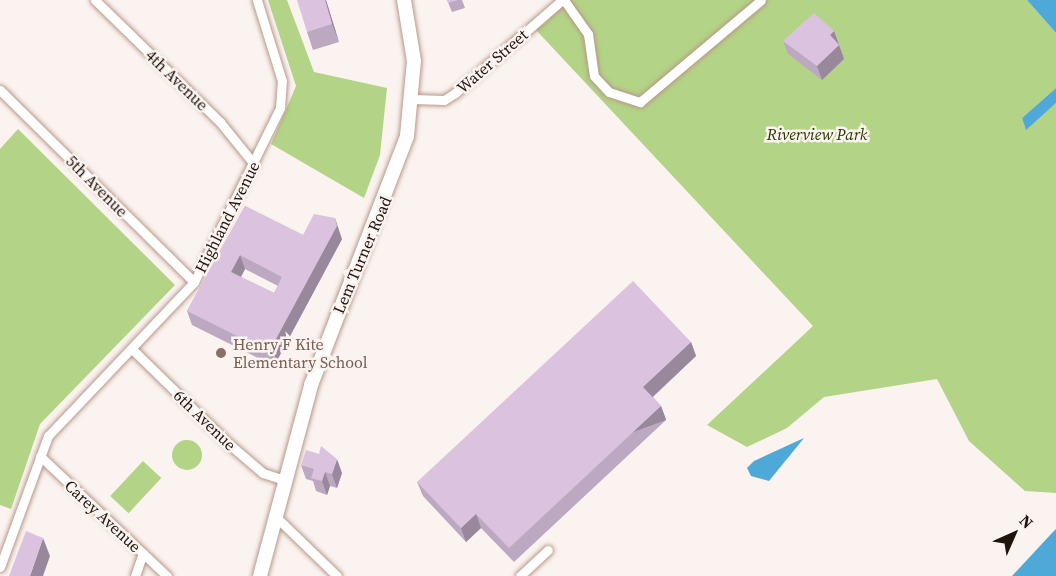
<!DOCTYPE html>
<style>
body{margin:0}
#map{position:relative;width:1056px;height:576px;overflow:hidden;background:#faf3ef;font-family:"Source Serif 4",serif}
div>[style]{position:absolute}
.green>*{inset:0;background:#b3d486;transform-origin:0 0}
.round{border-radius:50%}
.water>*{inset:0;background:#4ea8d8}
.roads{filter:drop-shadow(0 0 2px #b99789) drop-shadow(0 0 2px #b99789)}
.minor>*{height:9px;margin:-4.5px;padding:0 4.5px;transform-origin:4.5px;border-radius:4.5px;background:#fff}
.secondary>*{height:14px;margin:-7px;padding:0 7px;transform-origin:7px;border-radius:7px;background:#fff}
.wall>*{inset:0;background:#bca8c0}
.shaded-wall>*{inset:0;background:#99889c;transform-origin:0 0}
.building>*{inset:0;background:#dbc3df}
.dots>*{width:16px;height:16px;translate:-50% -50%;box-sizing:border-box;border:3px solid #faf3ef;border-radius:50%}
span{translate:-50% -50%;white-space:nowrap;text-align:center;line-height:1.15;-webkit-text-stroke:5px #faf3ef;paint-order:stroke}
.street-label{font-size:16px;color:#20140f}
.park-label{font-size:16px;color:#263a00;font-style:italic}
.education-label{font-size:16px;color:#785e54}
.left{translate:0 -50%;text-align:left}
.north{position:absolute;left:984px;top:504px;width:60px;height:60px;-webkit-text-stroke:4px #faf3ef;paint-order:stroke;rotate:45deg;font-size:16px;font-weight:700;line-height:24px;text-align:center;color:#20140f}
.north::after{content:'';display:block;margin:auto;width:21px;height:27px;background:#20140f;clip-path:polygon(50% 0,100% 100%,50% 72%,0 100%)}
</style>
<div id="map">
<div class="green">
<i style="clip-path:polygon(268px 0,287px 0,314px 72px,387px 88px,380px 155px,364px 198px,271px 144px,296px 86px)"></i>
<i style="clip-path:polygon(570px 0,1027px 0,1056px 33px,1056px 88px,1022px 118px,1026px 129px,1056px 103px,1056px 493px,1025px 491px,969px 441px,937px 379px,824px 397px,787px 428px,747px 447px,707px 425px,813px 326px,536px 30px)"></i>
<i style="clip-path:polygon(18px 129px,175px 285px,40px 424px,11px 509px,0 505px,0 149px)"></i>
<i class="round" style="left:172px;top:440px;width:30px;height:30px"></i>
<i style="left:143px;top:461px;width:25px;height:48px;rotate:43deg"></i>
</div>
<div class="water">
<i style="clip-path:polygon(1027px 0,1056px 0,1056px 33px)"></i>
<i style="clip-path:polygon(1056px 88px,1056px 103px,1026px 130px,1022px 118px)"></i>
<i style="clip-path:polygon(804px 438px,769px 481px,751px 476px,747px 468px,754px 461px)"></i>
<i style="clip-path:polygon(1056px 529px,1056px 576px,1012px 576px,1052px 533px)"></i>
</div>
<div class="roads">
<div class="minor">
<i style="left:95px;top:0;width:175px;rotate:44.3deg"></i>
<i style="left:220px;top:122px;width:54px;rotate:51deg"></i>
<i style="left:564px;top:0;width:42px;rotate:54.8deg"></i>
<i style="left:588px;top:34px;width:42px;rotate:81.9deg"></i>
<i style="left:594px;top:76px;width:22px;rotate:47deg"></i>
<i style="left:609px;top:92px;width:33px;rotate:18deg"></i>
<i style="left:640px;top:102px;width:158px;rotate:-40.1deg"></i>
<i style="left:0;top:90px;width:273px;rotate:44.7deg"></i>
<i style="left:413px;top:99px;width:31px;rotate:2deg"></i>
<i style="left:444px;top:100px;width:13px;rotate:-32deg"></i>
<i style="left:455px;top:93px;width:142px;rotate:-41deg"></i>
<i style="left:132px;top:349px;width:136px;rotate:44.4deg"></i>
<i style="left:229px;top:444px;width:45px;rotate:40.5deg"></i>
<i style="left:263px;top:473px;width:23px;rotate:18deg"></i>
<i style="left:40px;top:456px;width:175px;rotate:43.4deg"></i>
<i style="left:275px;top:516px;width:86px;rotate:44.1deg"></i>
<i style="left:0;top:567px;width:140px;rotate:-69.9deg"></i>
<i style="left:48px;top:436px;width:212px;rotate:-46.5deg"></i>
<i style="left:194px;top:282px;width:194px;rotate:-63.7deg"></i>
<i style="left:280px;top:108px;width:27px;rotate:-86deg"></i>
<i style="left:282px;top:81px;width:85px;rotate:-107.2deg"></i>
<i style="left:135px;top:576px;width:24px;rotate:-71deg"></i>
<i style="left:520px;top:576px;width:38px;rotate:-43deg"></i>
</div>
<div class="secondary">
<i style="left:260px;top:576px;width:198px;rotate:-75deg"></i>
<i style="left:311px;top:385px;width:267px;rotate:-68.9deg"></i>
<i style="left:407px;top:136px;width:75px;rotate:-84.7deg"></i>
<i style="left:414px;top:61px;width:62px;rotate:-99.3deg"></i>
</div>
</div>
<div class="wall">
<i style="clip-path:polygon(326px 0,339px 42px,313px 50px,307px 32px)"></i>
<i style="clip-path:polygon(447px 0,462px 0,465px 8px,452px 12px)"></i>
<i style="clip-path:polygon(834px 31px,844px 59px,822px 80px,788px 54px,783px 41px)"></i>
<i style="clip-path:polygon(evenodd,245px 206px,303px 235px,342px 239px,274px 366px,192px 325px,187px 311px,245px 206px,245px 269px,278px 286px,274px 293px,241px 277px,245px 269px)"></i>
<i style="clip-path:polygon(691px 342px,696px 356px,653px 397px,661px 406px,666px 420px,514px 562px,481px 528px,466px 542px,423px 496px,417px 482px)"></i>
<i style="clip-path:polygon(301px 465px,342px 473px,337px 488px,330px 486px,327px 495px,316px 491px,313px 481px,306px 479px)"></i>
</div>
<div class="shaded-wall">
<i style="clip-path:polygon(325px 0,326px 0,339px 42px,332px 24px)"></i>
<i style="clip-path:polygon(834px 31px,839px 45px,830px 35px)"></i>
<i style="clip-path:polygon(839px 45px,844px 59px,822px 80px,817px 66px)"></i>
<i style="clip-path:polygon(335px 218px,342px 239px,274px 366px,269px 352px)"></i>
<i style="clip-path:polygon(240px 255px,245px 269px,236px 286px,231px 272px)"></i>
<i style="clip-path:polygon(691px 342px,696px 356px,648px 401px,643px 387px)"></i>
<i style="left:661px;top:406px;width:15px;height:208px;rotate:70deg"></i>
<i style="clip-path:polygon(337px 459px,342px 473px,337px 488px,332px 474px)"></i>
<i style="clip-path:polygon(325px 472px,330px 486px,327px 495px,322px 481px)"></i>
<i style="clip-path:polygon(476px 514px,481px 528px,466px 542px,461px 528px)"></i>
<i style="clip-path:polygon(43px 538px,50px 556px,43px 576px,30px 576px)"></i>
</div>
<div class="building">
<i style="clip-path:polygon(297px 0,325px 0,332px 24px,307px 32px)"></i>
<i style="clip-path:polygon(447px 0,458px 0,448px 3px)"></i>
<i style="clip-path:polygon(814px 13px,834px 31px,830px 35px,839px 45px,817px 66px,783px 41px)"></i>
<i style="clip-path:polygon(evenodd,245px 206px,303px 235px,314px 214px,335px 218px,337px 226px,269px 352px,187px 311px,245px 206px,240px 255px,282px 277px,274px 293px,231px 272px,240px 255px)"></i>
<i style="clip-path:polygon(633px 281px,691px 342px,643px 387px,661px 406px,509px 548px,476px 514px,461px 528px,417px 482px)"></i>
<i style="clip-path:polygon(321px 446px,337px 459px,332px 474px,325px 472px,322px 481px,311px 478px,314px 469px,301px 465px,306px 450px,319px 454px)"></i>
<i style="clip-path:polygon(26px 531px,43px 538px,30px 576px,9px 576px)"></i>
</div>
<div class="dots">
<i style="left:221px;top:353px;background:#8d6e63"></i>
</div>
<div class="street-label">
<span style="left:492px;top:61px;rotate:-41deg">Water Street</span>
<span style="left:177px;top:80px;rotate:44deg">4th Avenue</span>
<span style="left:97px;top:186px;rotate:45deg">5th Avenue</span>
<span style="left:227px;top:217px;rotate:-63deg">Highland Avenue</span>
<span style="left:362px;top:255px;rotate:-67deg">Lem Turner Road</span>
<span style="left:205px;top:420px;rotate:44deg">6th Avenue</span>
<span style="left:103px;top:516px;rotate:43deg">Carey Avenue</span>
</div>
<div class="park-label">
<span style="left:817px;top:134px">Riverview Park</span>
</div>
<div class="education-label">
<span class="left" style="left:233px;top:353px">Henry F Kite<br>Elementary School</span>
</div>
<div class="north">N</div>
</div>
